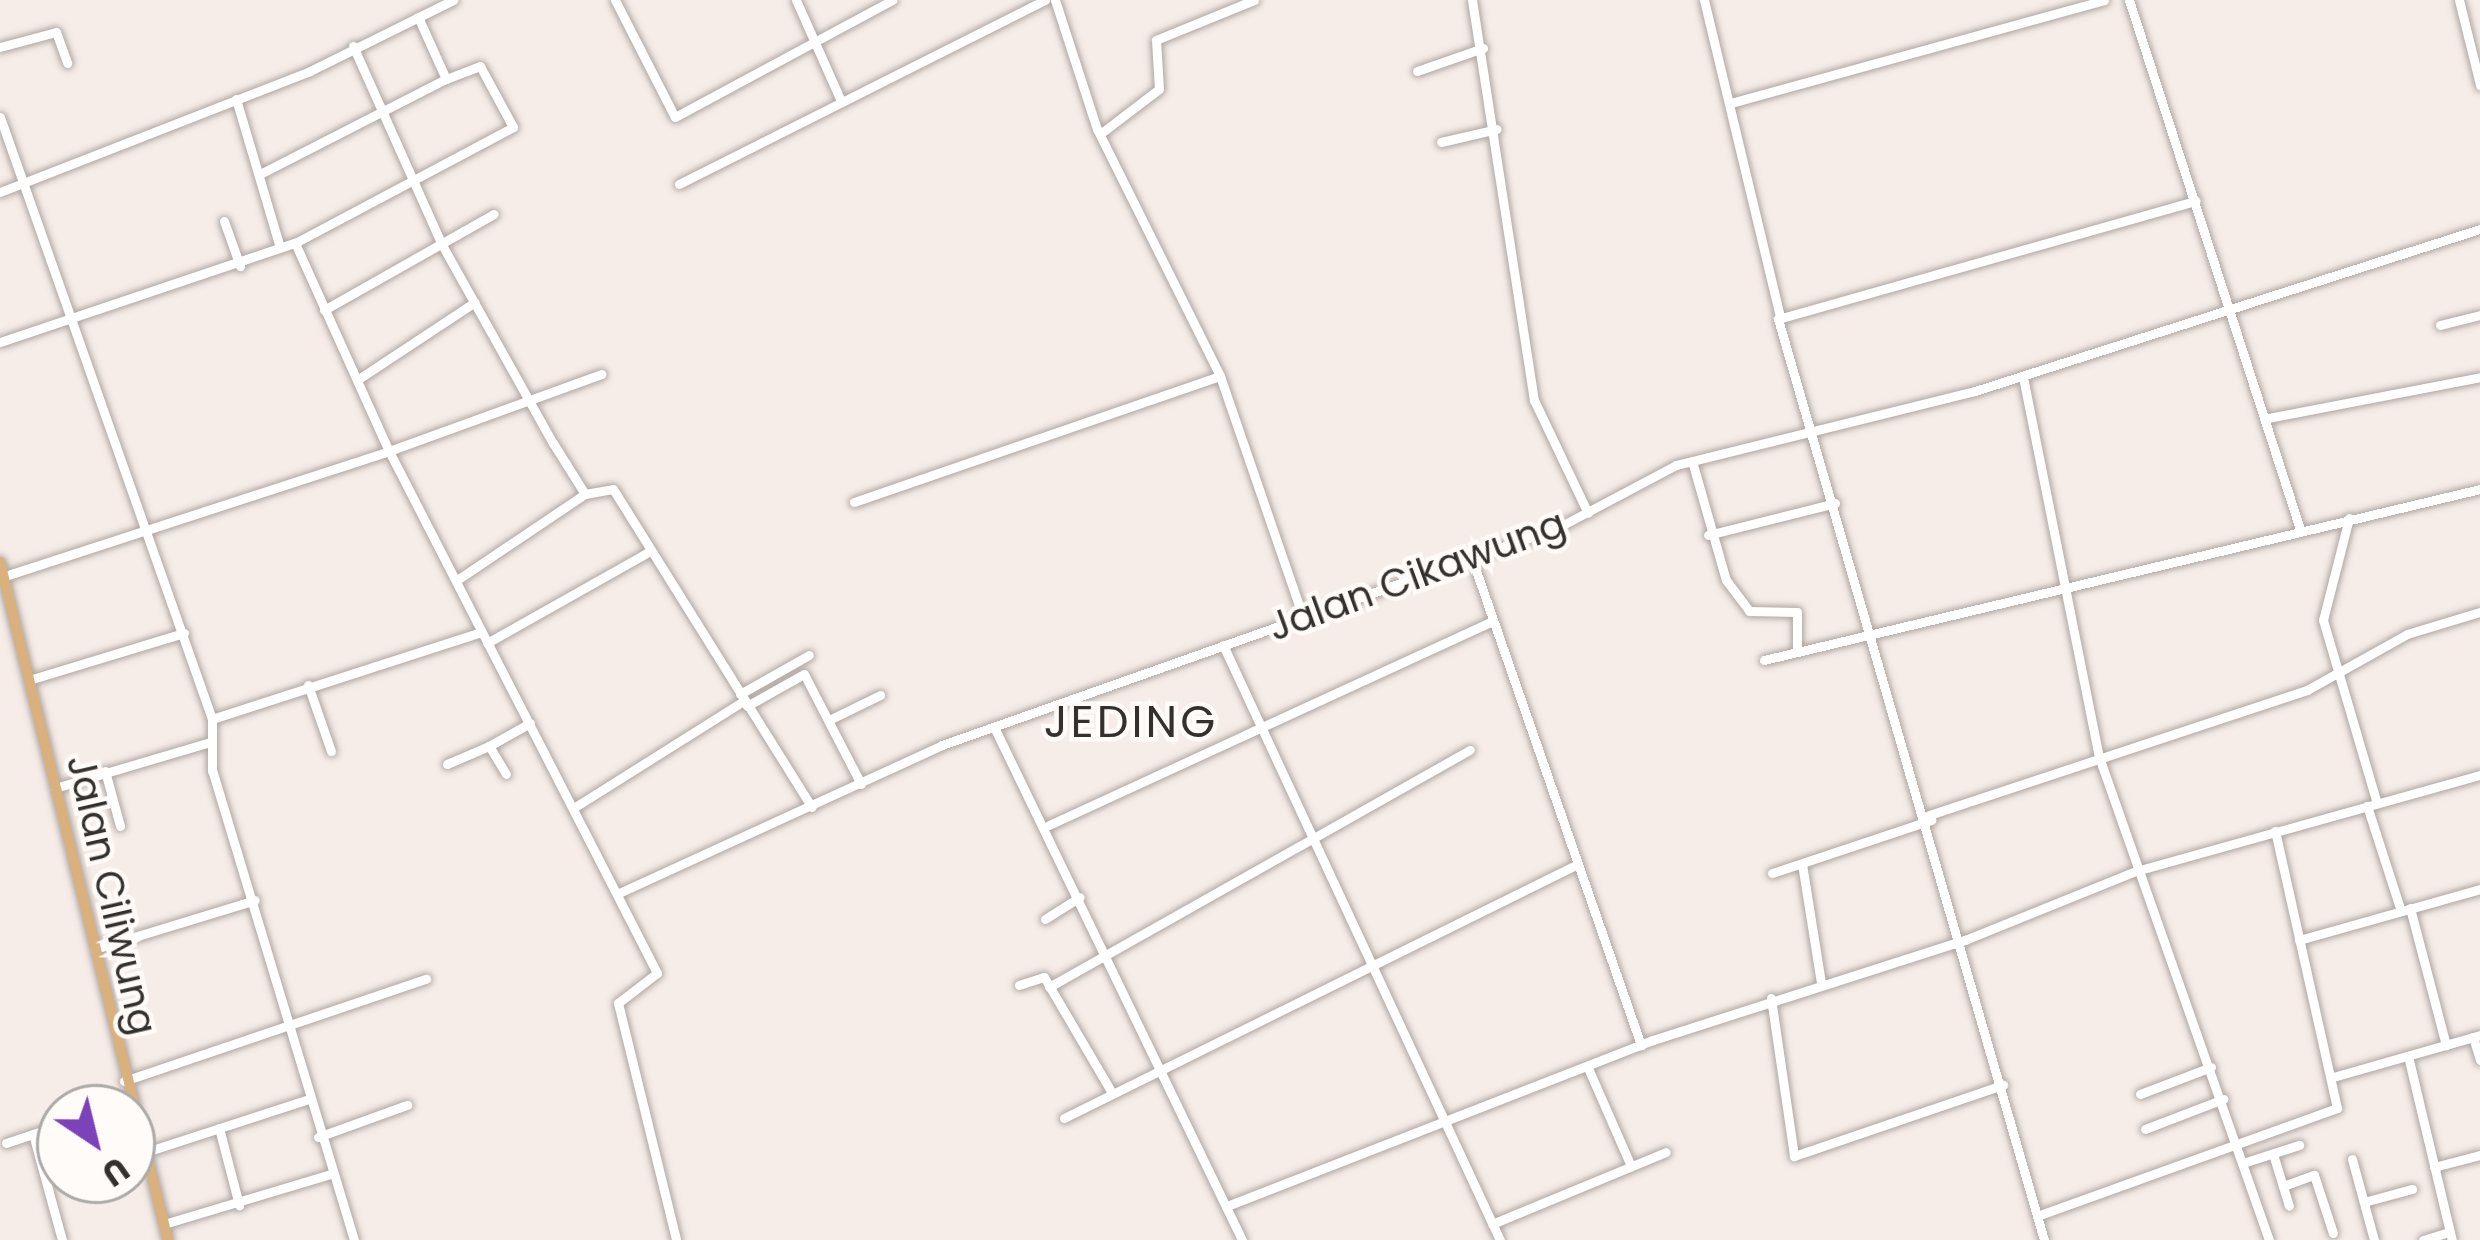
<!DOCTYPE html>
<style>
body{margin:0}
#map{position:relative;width:2480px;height:1240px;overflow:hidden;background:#f6ede8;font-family:Poppins,sans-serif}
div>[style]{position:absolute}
.roads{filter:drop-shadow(0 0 3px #afa6a2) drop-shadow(0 0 3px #afa6a2)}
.minor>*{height:9px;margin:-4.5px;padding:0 4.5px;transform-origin:4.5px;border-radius:4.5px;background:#fff}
.major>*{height:10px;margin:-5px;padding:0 5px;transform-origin:5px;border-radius:5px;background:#dab17d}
span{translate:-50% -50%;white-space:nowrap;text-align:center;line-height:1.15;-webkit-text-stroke:9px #fffbf9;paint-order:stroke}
.street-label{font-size:39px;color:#33302e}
.quarter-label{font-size:45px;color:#33302e;letter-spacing:3px}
.north{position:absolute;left:36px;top:1084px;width:120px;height:120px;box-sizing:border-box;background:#fffbf9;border:3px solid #adaaa8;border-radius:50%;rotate:145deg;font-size:33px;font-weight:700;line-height:48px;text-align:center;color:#33302e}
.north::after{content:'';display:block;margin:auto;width:42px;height:54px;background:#7b42b9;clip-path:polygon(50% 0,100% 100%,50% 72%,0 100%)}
</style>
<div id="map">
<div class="roads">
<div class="minor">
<i style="left:615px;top:0;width:131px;rotate:62.9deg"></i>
<i style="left:675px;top:117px;width:247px;rotate:-28.3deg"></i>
<i style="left:796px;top:0;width:111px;rotate:66deg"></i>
<i style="left:1055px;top:0;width:136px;rotate:72deg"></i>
<i style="left:1097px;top:129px;width:276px;rotate:63.5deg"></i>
<i style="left:1220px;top:376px;width:255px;rotate:71deg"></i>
<i style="left:1472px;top:0;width:405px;rotate:81.2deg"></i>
<i style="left:1534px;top:400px;width:125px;rotate:64.5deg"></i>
<i style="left:1704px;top:0;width:326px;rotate:76.5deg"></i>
<i style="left:2129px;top:0;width:556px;rotate:72.09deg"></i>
<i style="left:2459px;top:0;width:88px;rotate:76.1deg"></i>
<i style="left:353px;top:46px;width:216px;rotate:65.9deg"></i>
<i style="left:441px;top:243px;width:229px;rotate:60.8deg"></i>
<i style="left:553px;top:443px;width:60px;rotate:57.9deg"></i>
<i style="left:585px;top:494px;width:28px;rotate:-10deg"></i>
<i style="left:613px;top:489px;width:375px;rotate:58deg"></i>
<i style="left:0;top:47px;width:58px;rotate:-15deg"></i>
<i style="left:56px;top:32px;width:33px;rotate:70deg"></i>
<i style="left:1417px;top:71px;width:70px;rotate:-19.2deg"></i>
<i style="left:236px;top:99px;width:155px;rotate:73.5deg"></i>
<i style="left:1731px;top:103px;width:387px;rotate:-15.4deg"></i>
<i style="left:0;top:117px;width:638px;rotate:70.6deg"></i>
<i style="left:1100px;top:134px;width:74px;rotate:-37.3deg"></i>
<i style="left:1159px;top:89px;width:49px;rotate:-93.5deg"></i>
<i style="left:1156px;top:40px;width:106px;rotate:-22.2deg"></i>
<i style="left:1441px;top:142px;width:57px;rotate:-13.1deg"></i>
<i style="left:260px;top:174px;width:209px;rotate:-27.1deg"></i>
<i style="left:446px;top:79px;width:68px;rotate:-114.3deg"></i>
<i style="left:679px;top:184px;width:410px;rotate:-26.7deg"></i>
<i style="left:0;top:192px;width:333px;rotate:-21.3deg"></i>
<i style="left:310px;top:71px;width:160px;rotate:-26.4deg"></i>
<i style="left:224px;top:221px;width:48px;rotate:70.4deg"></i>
<i style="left:295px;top:243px;width:228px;rotate:65.7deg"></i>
<i style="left:389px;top:451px;width:226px;rotate:-19.9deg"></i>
<i style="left:324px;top:310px;width:195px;rotate:-29.5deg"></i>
<i style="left:2440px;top:325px;width:41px;rotate:-14deg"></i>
<i style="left:0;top:342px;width:311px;rotate:-18.6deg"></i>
<i style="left:295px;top:243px;width:247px;rotate:-28deg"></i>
<i style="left:513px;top:127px;width:69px;rotate:-118.4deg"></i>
<i style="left:480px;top:66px;width:36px;rotate:159deg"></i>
<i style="left:2023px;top:377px;width:388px;rotate:78.7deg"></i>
<i style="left:2099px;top:757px;width:512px;rotate:70.61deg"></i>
<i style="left:357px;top:380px;width:141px;rotate:-33.5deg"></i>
<i style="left:2268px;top:418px;width:216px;rotate:-10.9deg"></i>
<i style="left:1692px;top:461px;width:124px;rotate:74.1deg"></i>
<i style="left:1726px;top:580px;width:39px;rotate:53deg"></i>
<i style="left:1749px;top:611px;width:48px;rotate:1.2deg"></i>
<i style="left:1797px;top:612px;width:40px;rotate:90deg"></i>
<i style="left:854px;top:502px;width:387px;rotate:-19deg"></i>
<i style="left:2349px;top:518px;width:105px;rotate:104.3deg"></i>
<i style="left:2323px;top:620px;width:191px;rotate:73.6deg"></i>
<i style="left:1708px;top:535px;width:131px;rotate:-14.1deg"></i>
<i style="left:1472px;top:559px;width:515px;rotate:70.83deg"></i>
<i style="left:2px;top:577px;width:407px;rotate:-18deg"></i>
<i style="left:389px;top:451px;width:587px;rotate:62.82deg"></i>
<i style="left:657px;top:973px;width:49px;rotate:142.4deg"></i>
<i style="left:618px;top:1003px;width:244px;rotate:76.2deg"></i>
<i style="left:457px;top:580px;width:154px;rotate:-33.9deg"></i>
<i style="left:487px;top:643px;width:187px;rotate:-29.4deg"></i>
<i style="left:1223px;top:645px;width:656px;rotate:65.04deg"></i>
<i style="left:1764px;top:660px;width:736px;rotate:-13.43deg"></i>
<i style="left:29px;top:680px;width:162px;rotate:-16.9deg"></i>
<i style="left:308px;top:685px;width:70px;rotate:70.8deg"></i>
<i style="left:740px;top:694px;width:79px;rotate:-29.5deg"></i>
<i style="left:747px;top:706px;width:65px;rotate:-29.3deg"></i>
<i style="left:804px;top:674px;width:124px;rotate:62.6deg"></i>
<i style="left:829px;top:720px;width:57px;rotate:-26.1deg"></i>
<i style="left:995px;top:729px;width:568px;rotate:64.2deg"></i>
<i style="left:447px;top:764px;width:46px;rotate:-23.2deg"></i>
<i style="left:105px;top:771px;width:57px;rotate:74.7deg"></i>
<i style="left:506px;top:774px;width:33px;rotate:-121deg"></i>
<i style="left:489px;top:746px;width:47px;rotate:-29.3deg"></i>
<i style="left:55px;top:788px;width:162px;rotate:-16.5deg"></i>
<i style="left:2367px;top:806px;width:110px;rotate:72.1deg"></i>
<i style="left:575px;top:807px;width:199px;rotate:-32.2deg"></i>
<i style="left:1929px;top:815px;width:398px;rotate:-18.3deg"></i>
<i style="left:2307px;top:690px;width:115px;rotate:-29.2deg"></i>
<i style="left:2407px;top:634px;width:76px;rotate:-16.8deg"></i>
<i style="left:1049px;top:825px;width:488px;rotate:-24.7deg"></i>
<i style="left:1802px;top:864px;width:121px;rotate:80.9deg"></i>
<i style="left:1772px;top:873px;width:168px;rotate:-18.4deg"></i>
<i style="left:619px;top:893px;width:355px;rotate:-24.6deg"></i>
<i style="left:942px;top:745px;width:654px;rotate:-19.46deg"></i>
<i style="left:1559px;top:527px;width:132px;rotate:-27.9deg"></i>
<i style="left:1676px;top:465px;width:308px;rotate:-13.9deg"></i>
<i style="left:1975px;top:391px;width:530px;rotate:-17.79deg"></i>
<i style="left:2410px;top:908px;width:142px;rotate:75.3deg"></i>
<i style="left:1045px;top:919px;width:41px;rotate:-32.2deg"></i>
<i style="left:2299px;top:940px;width:188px;rotate:-15.7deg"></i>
<i style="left:95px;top:949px;width:167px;rotate:-17deg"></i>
<i style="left:1019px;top:985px;width:26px;rotate:-18deg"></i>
<i style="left:1044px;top:977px;width:134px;rotate:59.6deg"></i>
<i style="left:1049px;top:987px;width:483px;rotate:-29.4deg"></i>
<i style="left:1771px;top:998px;width:160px;rotate:81.7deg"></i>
<i style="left:1794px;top:1156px;width:221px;rotate:-18.8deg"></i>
<i style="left:2473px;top:1037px;width:24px;rotate:73deg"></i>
<i style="left:2408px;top:1056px;width:189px;rotate:76.6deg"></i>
<i style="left:1588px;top:1068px;width:107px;rotate:66.3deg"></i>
<i style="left:2333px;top:1077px;width:153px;rotate:-15.9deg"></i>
<i style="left:124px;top:1081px;width:319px;rotate:-18.7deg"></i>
<i style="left:2140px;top:1094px;width:76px;rotate:-20.8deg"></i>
<i style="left:108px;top:1108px;width:23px;rotate:-20deg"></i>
<i style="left:1064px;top:1118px;width:571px;rotate:-26.3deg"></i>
<i style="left:219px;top:1128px;width:80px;rotate:75.4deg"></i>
<i style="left:2145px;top:1129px;width:84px;rotate:-21deg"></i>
<i style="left:33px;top:1134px;width:110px;rotate:74.7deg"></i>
<i style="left:318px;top:1137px;width:95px;rotate:-19.8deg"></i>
<i style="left:6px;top:1143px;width:57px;rotate:-18.4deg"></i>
<i style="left:146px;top:1152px;width:168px;rotate:-18deg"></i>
<i style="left:2273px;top:1154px;width:54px;rotate:72.9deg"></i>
<i style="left:2352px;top:1159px;width:84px;rotate:74.8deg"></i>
<i style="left:2246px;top:1162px;width:56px;rotate:-17.8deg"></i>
<i style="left:2434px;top:1167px;width:48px;rotate:-14.6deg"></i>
<i style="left:2283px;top:1186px;width:33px;rotate:-20deg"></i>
<i style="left:2314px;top:1175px;width:61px;rotate:71.9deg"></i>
<i style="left:2364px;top:1202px;width:50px;rotate:-15.2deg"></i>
<i style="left:1227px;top:1206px;width:457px;rotate:-21.3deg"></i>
<i style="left:1653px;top:1040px;width:328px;rotate:-17.8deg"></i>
<i style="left:1965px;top:940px;width:184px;rotate:-22deg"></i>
<i style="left:2136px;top:871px;width:357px;rotate:-15.6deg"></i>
<i style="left:2037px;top:1216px;width:319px;rotate:-19.8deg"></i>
<i style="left:2337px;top:1108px;width:284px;rotate:-102.6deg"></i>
<i style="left:164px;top:1224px;width:174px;rotate:-16.7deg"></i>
<i style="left:1492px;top:1224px;width:188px;rotate:-22.5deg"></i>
<i style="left:354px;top:1240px;width:490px;rotate:-106.8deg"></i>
<i style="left:212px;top:771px;width:52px;rotate:-90deg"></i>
<i style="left:212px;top:719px;width:283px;rotate:-17.9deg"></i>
<i style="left:2044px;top:1240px;width:959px;rotate:-106.11deg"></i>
<i style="left:1778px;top:319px;width:434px;rotate:-15.8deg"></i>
<i style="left:2423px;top:1240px;width:28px;rotate:-17deg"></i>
</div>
<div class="major">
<i style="left:0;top:562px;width:699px;rotate:76.08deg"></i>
</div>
</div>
<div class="street-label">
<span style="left:1417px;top:576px;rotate:-20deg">Jalan Cikawung</span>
<span style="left:111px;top:895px;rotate:77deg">Jalan Ciliwung</span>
</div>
<div class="quarter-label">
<span style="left:1131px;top:722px">JEDING</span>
</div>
<div class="north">U</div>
</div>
